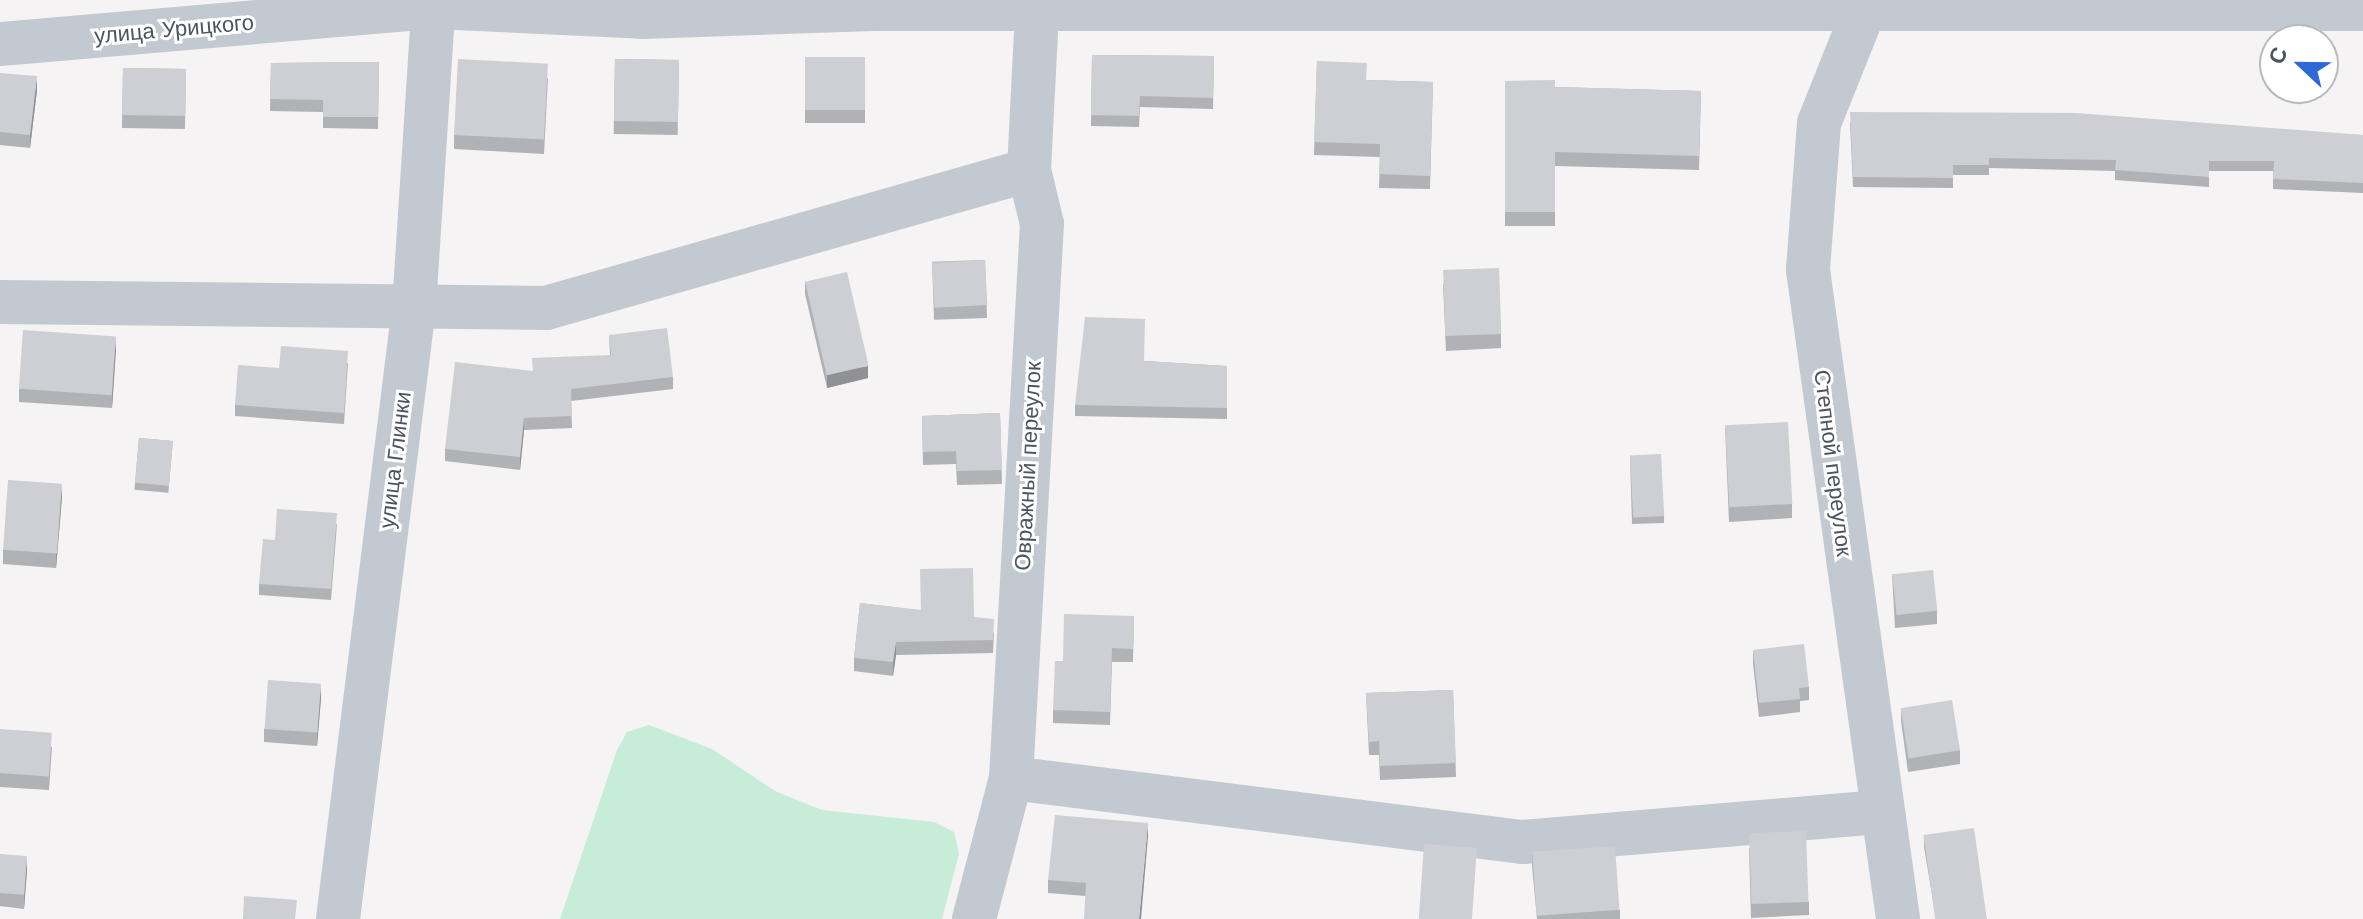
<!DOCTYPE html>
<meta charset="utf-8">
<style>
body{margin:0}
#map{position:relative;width:2363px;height:919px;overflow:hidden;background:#f5f3f3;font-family:"Work Sans",sans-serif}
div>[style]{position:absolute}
.green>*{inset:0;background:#c7edd8}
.street>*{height:44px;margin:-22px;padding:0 22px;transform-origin:22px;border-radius:22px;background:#c2c9d0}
.wall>*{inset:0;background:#b0b2b6;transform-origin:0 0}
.shaded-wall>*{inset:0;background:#909194}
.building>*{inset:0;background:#cdcfd4;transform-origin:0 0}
span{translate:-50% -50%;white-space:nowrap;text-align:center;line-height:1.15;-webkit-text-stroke:6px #fff;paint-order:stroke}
.street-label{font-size:22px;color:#4c545f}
.north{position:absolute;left:2259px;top:24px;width:80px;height:80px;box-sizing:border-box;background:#fff;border:2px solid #b7bbbf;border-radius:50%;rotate:292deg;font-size:22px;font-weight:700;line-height:32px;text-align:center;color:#4c545f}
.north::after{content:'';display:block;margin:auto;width:28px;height:36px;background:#2c69d6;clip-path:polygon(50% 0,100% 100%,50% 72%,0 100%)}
</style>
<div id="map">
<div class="green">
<i style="clip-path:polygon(649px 725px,712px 749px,775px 791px,822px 810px,934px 822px,954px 832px,959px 854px,942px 919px,560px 919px,617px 750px,627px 732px)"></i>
</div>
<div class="street">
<i style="left:1863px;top:13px;width:118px;rotate:111.8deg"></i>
<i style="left:1819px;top:123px;width:147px;rotate:94.3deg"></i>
<i style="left:1808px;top:270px;width:655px;rotate:82.1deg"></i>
<i style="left:0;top:44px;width:436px;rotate:-4.9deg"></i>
<i style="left:434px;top:7px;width:209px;rotate:2.7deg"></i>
<i style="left:643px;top:17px;width:230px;rotate:-2deg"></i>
<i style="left:873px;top:9px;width:1490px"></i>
<i style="left:0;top:302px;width:546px;rotate:0.63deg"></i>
<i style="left:546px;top:308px;width:502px;rotate:-15.95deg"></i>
<i style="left:1011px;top:778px;width:515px;rotate:7.14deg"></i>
<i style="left:1522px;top:842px;width:359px;rotate:-4.8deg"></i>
<i style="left:338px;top:919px;width:617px;rotate:-82.92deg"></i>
<i style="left:414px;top:307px;width:308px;rotate:-86.3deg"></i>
<i style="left:974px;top:919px;width:146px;rotate:-75.3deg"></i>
<i style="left:1011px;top:778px;width:555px;rotate:-86.8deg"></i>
<i style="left:1042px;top:224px;width:56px;rotate:-103.5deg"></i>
<i style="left:1029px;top:170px;width:159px;rotate:-87.1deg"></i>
</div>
<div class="wall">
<i style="clip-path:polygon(1092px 55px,1214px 56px,1213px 109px,1140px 107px,1139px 127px,1091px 126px)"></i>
<i style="left:865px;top:57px;width:66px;height:60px;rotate:90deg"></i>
<i style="left:615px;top:59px;width:64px;height:75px;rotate:1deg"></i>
<i style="clip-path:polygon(1317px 61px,1367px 80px,1433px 82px,1430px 189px,1379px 188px,1380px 157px,1314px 155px)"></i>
<i style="clip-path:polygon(379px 62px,378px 129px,323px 128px,323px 112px,270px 111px,271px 63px)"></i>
<i style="left:123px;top:68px;width:63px;height:60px;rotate:1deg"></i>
<i style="clip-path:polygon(0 73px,37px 90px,30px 148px,0 145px)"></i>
<i style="clip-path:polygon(548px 78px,544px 154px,454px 149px,454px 135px)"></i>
<i style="clip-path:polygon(1505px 81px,1555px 87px,1701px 91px,1699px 170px,1555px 166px,1555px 226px,1505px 226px)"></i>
<i style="clip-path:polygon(1850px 122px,2363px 135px,2363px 193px,2273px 189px,2273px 171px,2209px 171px,2209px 187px,2115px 180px,2115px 171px,1989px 168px,1989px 175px,1953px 175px,1953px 188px,1853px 187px)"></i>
<i style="left:985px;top:260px;width:58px;height:53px;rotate:88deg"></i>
<i style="clip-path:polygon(805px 281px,868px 378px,827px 388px,805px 294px)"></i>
<i style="clip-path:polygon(1443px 284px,1501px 334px,1501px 348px,1446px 351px)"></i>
<i style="clip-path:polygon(609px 335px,673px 377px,673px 389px,571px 401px,572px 428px,524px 430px,520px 470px,445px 461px,445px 449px,532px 371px,610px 355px)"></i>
<i style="clip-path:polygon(116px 349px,112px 408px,19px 402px,19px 389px)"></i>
<i style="clip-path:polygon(1144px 361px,1227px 366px,1227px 419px,1075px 416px,1075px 405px)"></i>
<i style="clip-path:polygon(348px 363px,344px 424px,235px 416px,235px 405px,279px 368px)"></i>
<i style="clip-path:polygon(1000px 413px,1002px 484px,957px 485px,956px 464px,923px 465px,922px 416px)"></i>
<i style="clip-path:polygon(1725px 426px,1792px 504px,1792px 518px,1729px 522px)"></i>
<i style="left:139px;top:438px;width:34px;height:52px;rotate:5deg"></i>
<i style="clip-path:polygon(1630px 456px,1664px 516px,1664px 523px,1632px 524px)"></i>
<i style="clip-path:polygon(62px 497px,56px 568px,3px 564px,3px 550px)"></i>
<i style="clip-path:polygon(337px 524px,331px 600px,259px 595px,259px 584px,275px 540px)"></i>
<i style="clip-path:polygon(1892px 574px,1937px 611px,1937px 624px,1895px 628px)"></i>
<i style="clip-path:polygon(860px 603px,974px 617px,994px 633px,993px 653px,896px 655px,893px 676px,854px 671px,854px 658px)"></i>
<i style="clip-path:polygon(1134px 616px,1133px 662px,1112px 662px,1110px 725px,1053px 723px,1053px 710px,1063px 661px)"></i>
<i style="clip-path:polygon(1753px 650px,1809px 687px,1809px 700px,1800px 701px,1800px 712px,1759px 717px,1753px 664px)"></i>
<i style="clip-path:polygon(1453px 690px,1456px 777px,1380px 780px,1379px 755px,1369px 755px,1366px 693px)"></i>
<i style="clip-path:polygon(321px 698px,317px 746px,264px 742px,264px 729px)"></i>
<i style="clip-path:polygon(1901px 708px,1960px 750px,1960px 764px,1908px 772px,1901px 721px)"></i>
<i style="clip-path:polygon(0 729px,52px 747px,49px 790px,0 787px)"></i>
<i style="clip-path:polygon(1148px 837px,1086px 896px,1048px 893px,1048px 880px)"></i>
<i style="clip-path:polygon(1924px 837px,1987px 919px,1936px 919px,1924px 847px)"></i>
<i style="clip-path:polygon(1749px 848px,1809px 902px,1809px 915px,1751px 918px)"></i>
<i style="clip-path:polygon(1532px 853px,1620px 910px,1620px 919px,1537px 919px,1532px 866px)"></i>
<i style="clip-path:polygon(0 854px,27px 870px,24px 909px,0 906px)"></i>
</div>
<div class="shaded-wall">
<i style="clip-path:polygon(37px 76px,37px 90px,30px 148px,30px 135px)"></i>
<i style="clip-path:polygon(116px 336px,116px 349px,112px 408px,112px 395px)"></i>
<i style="clip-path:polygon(868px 366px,868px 378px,827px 388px,827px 375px)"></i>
<i style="clip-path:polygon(524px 418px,524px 430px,520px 470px,520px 457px)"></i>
<i style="clip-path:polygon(62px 484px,62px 497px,56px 568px,56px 554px)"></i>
<i style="clip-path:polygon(896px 642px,896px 655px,893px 676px,893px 662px)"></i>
<i style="clip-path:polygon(321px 684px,321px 698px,317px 746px,317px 732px)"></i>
<i style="clip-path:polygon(1148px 823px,1148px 837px,1141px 919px,1139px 919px)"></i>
<i style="clip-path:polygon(27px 856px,27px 870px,24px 909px,24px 895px)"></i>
</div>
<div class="building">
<i style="clip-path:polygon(1092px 55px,1214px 56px,1213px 98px,1140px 96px,1139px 116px,1091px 115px)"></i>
<i style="left:865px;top:57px;width:53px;height:60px;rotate:90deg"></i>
<i style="left:458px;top:59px;width:90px;height:76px;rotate:3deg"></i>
<i style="left:615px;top:59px;width:64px;height:62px;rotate:1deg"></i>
<i style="clip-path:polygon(1317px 61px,1367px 63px,1366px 80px,1433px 82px,1430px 176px,1379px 174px,1380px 144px,1314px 142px)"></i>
<i style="clip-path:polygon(379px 62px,378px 117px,323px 117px,323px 100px,270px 99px,271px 63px)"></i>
<i style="left:123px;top:68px;width:63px;height:47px;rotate:1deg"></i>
<i style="clip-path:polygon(0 73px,37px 76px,30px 135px,0 132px)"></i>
<i style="clip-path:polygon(1555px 80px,1555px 87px,1701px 91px,1699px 156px,1555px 152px,1555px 212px,1505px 212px,1505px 81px)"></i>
<i style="clip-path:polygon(1850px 112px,2076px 113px,2363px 135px,2363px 183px,2273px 179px,2274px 161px,2209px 161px,2209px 177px,2115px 170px,2116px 160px,1989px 158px,1989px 165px,1953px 165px,1953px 178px,1853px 177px)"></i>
<i style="left:985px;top:260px;width:45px;height:53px;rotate:87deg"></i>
<i style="left:1499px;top:268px;width:66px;height:56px;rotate:88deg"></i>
<i style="left:847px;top:272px;width:96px;height:43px;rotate:77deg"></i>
<i style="clip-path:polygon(1085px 317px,1145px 319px,1144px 361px,1227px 366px,1227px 408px,1075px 405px)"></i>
<i style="clip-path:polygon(667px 328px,673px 377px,571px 389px,572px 416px,524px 418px,520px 457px,445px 449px,455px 362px,533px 371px,532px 358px,611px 355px,609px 335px)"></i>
<i style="left:23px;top:330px;width:93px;height:59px;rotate:4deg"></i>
<i style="clip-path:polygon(281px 346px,348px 351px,344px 413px,235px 405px,238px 365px,279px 368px)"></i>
<i style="clip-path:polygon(1000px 413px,1002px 470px,957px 471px,956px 451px,923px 452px,922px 416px)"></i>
<i style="left:1788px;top:422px;width:82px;height:63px;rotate:87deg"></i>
<i style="left:139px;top:438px;width:34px;height:45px;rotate:5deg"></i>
<i style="left:1661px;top:454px;width:62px;height:31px;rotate:87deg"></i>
<i style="left:8px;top:480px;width:54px;height:70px;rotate:4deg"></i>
<i style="clip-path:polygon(277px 509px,337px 513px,331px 589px,259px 584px,263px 539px,275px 540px)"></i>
<i style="clip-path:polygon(973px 568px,974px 617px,994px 619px,993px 640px,896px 642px,893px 662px,854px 658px,860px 603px,921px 610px,920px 569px)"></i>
<i style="left:1933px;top:570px;width:41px;height:41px;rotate:84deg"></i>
<i style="clip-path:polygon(1064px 614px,1134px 616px,1133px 649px,1112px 648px,1110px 712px,1053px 710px,1055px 661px,1063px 661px)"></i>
<i style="clip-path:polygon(1804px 644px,1809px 687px,1799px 688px,1800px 699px,1759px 703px,1753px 650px)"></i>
<i style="left:268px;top:680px;width:53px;height:49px;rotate:4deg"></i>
<i style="clip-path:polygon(1453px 690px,1456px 763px,1380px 766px,1379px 741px,1369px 742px,1366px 693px)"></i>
<i style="left:1952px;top:700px;width:51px;height:52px;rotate:81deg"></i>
<i style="left:0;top:729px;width:52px;height:44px;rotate:4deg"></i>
<i style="clip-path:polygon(1055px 815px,1148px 823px,1139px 919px,1084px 919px,1086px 883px,1048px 880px)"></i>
<i style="left:1974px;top:828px;width:92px;height:51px;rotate:82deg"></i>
<i style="left:1806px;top:831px;width:71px;height:57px;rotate:88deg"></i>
<i style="left:1424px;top:844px;width:53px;height:75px;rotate:4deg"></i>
<i style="left:1615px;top:846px;width:64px;height:83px;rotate:86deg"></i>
<i style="left:0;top:854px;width:27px;height:39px;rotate:4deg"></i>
<i style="clip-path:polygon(244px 896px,297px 900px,295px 919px,243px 919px)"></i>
</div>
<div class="street-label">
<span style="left:174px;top:29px;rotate:-5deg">улица Урицкого</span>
<span style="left:395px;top:460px;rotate:-83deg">улица Глинки</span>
<span style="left:1833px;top:463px;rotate:83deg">Степной переулок</span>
<span style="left:1028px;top:466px;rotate:-87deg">Овражный переулок</span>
</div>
<div class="north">С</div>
</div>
